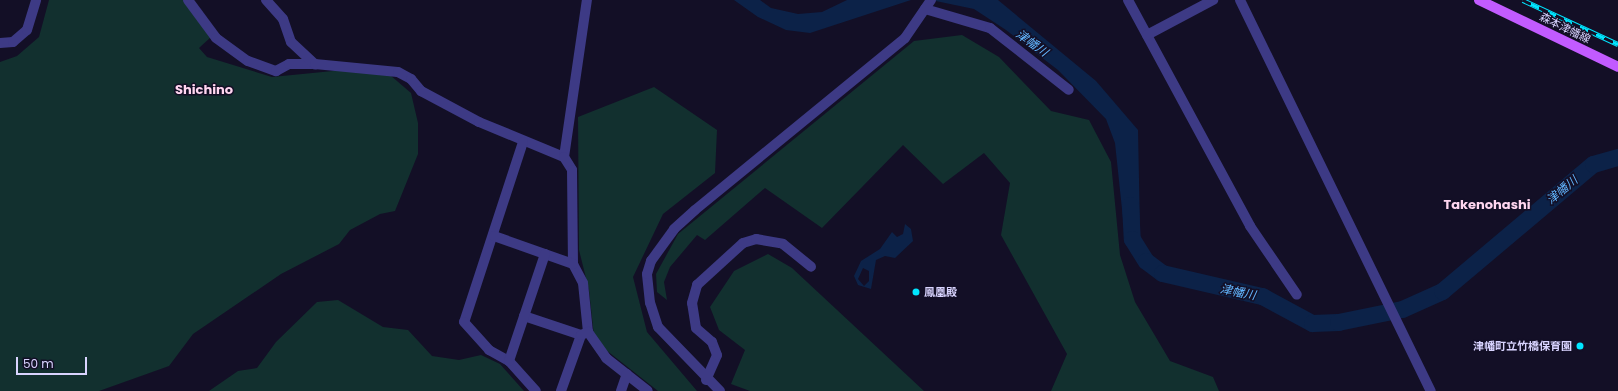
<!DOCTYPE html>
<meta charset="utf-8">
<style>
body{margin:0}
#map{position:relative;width:1618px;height:391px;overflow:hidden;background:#130f26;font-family:Poppins,"Noto Sans JP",sans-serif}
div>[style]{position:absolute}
.green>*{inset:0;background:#12302f}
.water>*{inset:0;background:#0c2248}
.river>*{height:17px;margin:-8.5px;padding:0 8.5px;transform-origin:8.5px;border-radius:8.5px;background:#0c2248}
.minor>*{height:10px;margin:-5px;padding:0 5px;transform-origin:5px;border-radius:5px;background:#3d3a85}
.major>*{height:10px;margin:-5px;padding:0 5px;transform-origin:5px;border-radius:5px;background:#c25bff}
.rail>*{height:4.5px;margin-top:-2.25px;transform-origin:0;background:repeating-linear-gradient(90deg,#130f26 0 9px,#00e5ff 0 18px);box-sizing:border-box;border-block:1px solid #00e5ff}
.dots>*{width:11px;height:11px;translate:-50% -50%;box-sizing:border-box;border:2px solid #130f26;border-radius:50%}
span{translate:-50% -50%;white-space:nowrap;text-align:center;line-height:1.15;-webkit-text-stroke:3px #130f26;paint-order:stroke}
.street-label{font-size:11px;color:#d9d4ff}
.poi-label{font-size:11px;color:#d9d4ff;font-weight:700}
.left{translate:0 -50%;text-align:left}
.right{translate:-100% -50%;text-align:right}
.water-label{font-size:12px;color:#62b6ff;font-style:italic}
.quarter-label{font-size:13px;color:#ffd6f0;font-weight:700}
.scale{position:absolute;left:16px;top:357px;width:71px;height:18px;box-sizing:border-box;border:2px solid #d9d4ff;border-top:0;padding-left:5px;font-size:12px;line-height:14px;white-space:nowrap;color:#d9d4ff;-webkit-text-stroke:3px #130f26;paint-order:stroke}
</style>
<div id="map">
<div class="green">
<i style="clip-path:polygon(49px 0,184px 0,211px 37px,199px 48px,207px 57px,272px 77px,343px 70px,390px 75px,411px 93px,418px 123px,418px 154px,395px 211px,380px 214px,350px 230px,339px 244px,281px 274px,193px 334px,169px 366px,99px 391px,0 391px,0 62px,17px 56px,39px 37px)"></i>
<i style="clip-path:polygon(962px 35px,999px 57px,1051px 111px,1089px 120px,1111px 162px,1120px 255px,1135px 302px,1170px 361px,1213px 377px,1219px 391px,1051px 391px,1067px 354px,1001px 235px,1010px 183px,984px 153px,943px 184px,903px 145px,822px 228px,765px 188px,705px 240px,697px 235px,670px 267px,664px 282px,667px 300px,657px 292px,656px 274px,678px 234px,914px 41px)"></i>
<i style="clip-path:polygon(654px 87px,717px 130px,715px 173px,663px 214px,633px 277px,647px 332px,697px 391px,658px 391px,601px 346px,594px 336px,589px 290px,579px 250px,578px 117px)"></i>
<i style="clip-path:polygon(768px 254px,792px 268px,924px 391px,750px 391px,731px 384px,745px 350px,719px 330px,710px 307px,734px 271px)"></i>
<i style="clip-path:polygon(338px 300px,383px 327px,408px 330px,432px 356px,459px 360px,481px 355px,500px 364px,524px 391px,209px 391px,238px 371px,257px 368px,276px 342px,317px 302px)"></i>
</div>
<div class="water">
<i style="clip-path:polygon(734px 0,760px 0,771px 8px,798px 14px,822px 12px,847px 0,911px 0,810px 33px,786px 30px,758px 17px)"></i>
<i style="clip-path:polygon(931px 0,998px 0,1096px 81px,1138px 130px,1140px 229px,1124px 228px,1115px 143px,1106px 119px,1058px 70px,1006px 30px,974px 9px)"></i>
<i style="clip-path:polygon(evenodd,905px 224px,911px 229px,913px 241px,895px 258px,885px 256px,876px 260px,871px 289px,858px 285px,854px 276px,861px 261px,880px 249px,892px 232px,897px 237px,903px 234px,905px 224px,863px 268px,869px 271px,869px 281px,864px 286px,858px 279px,863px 268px)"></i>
</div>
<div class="river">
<i style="left:1130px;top:205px;width:34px;rotate:87deg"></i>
<i style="left:1132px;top:239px;width:26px;rotate:58deg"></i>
<i style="left:1146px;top:261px;width:20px;rotate:37deg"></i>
<i style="left:1162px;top:273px;width:103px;rotate:13deg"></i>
<i style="left:1262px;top:296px;width:57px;rotate:28.4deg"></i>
<i style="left:1312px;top:323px;width:26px;rotate:-2deg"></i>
<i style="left:1338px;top:322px;width:65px;rotate:-11.5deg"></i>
<i style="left:1402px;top:309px;width:44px;rotate:-24.2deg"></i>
<i style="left:1442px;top:291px;width:197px;rotate:-40.1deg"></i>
<i style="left:1593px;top:164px;width:26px;rotate:-16deg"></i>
</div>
<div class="minor">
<i style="left:188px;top:0;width:47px;rotate:53.6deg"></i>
<i style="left:216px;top:38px;width:39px;rotate:36deg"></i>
<i style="left:248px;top:61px;width:30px;rotate:20deg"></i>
<i style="left:276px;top:71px;width:15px;rotate:-28deg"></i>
<i style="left:289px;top:64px;width:26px"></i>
<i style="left:266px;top:0;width:25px;rotate:48deg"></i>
<i style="left:283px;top:19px;width:24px;rotate:71deg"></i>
<i style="left:291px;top:42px;width:33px;rotate:43deg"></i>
<i style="left:315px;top:64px;width:83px;rotate:5.5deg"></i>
<i style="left:398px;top:72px;width:15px;rotate:28deg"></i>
<i style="left:411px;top:79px;width:16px;rotate:50deg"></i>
<i style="left:421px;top:91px;width:66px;rotate:28.1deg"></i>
<i style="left:479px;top:122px;width:92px;rotate:22.4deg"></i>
<i style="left:564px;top:157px;width:159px;rotate:-81.7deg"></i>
<i style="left:1128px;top:0;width:257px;rotate:61.6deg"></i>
<i style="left:1250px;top:226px;width:83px;rotate:55.7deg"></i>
<i style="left:1240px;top:0;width:435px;rotate:64deg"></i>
<i style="left:925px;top:9px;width:68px;rotate:16.3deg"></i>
<i style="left:990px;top:28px;width:100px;rotate:38.1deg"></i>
<i style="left:1147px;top:35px;width:75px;rotate:-27.9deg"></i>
<i style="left:0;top:43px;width:13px;rotate:-4deg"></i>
<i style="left:13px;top:42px;width:18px;rotate:-41deg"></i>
<i style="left:27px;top:30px;width:31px;rotate:-73deg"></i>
<i style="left:523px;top:142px;width:189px;rotate:108.1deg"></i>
<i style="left:464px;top:322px;width:38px;rotate:48deg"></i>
<i style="left:489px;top:350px;width:23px;rotate:29deg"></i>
<i style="left:509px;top:361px;width:40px;rotate:48deg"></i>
<i style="left:564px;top:157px;width:15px;rotate:58deg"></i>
<i style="left:572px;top:170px;width:94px;rotate:89.4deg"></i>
<i style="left:573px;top:264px;width:21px;rotate:62deg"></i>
<i style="left:583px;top:283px;width:49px;rotate:84.2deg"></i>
<i style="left:588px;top:332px;width:32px;rotate:55deg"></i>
<i style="left:606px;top:358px;width:53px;rotate:38.2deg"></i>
<i style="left:494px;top:236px;width:84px;rotate:19.5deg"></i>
<i style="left:524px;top:316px;width:60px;rotate:18.4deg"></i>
<i style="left:509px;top:361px;width:113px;rotate:-71.4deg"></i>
<i style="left:706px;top:380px;width:27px;rotate:-66deg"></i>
<i style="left:717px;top:355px;width:14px;rotate:-111deg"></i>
<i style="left:712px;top:342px;width:21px;rotate:-139deg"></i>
<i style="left:696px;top:328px;width:25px;rotate:-99deg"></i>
<i style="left:692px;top:303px;width:19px;rotate:-74deg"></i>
<i style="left:697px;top:285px;width:62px;rotate:-42.4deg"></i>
<i style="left:743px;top:243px;width:14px;rotate:-17deg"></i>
<i style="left:756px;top:239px;width:27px;rotate:10deg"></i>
<i style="left:783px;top:244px;width:36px;rotate:39deg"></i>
<i style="left:561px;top:391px;width:59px;rotate:-70.3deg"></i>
<i style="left:581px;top:335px;width:8px;rotate:-23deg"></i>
<i style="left:621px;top:391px;width:18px;rotate:-71deg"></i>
<i style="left:720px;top:391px;width:89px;rotate:-134.1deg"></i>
<i style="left:658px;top:327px;width:25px;rotate:-108deg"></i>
<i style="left:650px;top:303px;width:29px;rotate:-96deg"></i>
<i style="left:647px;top:274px;width:14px;rotate:-73deg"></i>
<i style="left:651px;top:261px;width:39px;rotate:-54deg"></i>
<i style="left:674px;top:229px;width:28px;rotate:-42deg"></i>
<i style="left:695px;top:210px;width:271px;rotate:-39.3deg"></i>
<i style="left:905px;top:38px;width:46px;rotate:-55.6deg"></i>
</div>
<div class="major">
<i style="left:1479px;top:0;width:154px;rotate:25.7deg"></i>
</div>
<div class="rail">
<i style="left:1523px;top:0;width:105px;rotate:24.9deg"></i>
</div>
<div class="dots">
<i style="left:916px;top:292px;background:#00e5ff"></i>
<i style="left:1580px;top:346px;background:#00e5ff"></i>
</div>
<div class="street-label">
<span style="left:1565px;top:28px;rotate:26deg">森本津幡線</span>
</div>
<div class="poi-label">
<span class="left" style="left:924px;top:292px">鳳凰殿</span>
<span class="right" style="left:1572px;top:346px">津幡町立竹橋保育園</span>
</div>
<div class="water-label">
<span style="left:1032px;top:43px;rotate:36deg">津幡川</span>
<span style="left:1562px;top:190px;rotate:-40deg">津幡川</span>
<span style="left:1238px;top:292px;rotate:11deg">津幡川</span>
</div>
<div class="quarter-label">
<span style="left:204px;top:90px">Shichino</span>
<span style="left:1487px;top:205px">Takenohashi</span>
</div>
<div class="scale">50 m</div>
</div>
